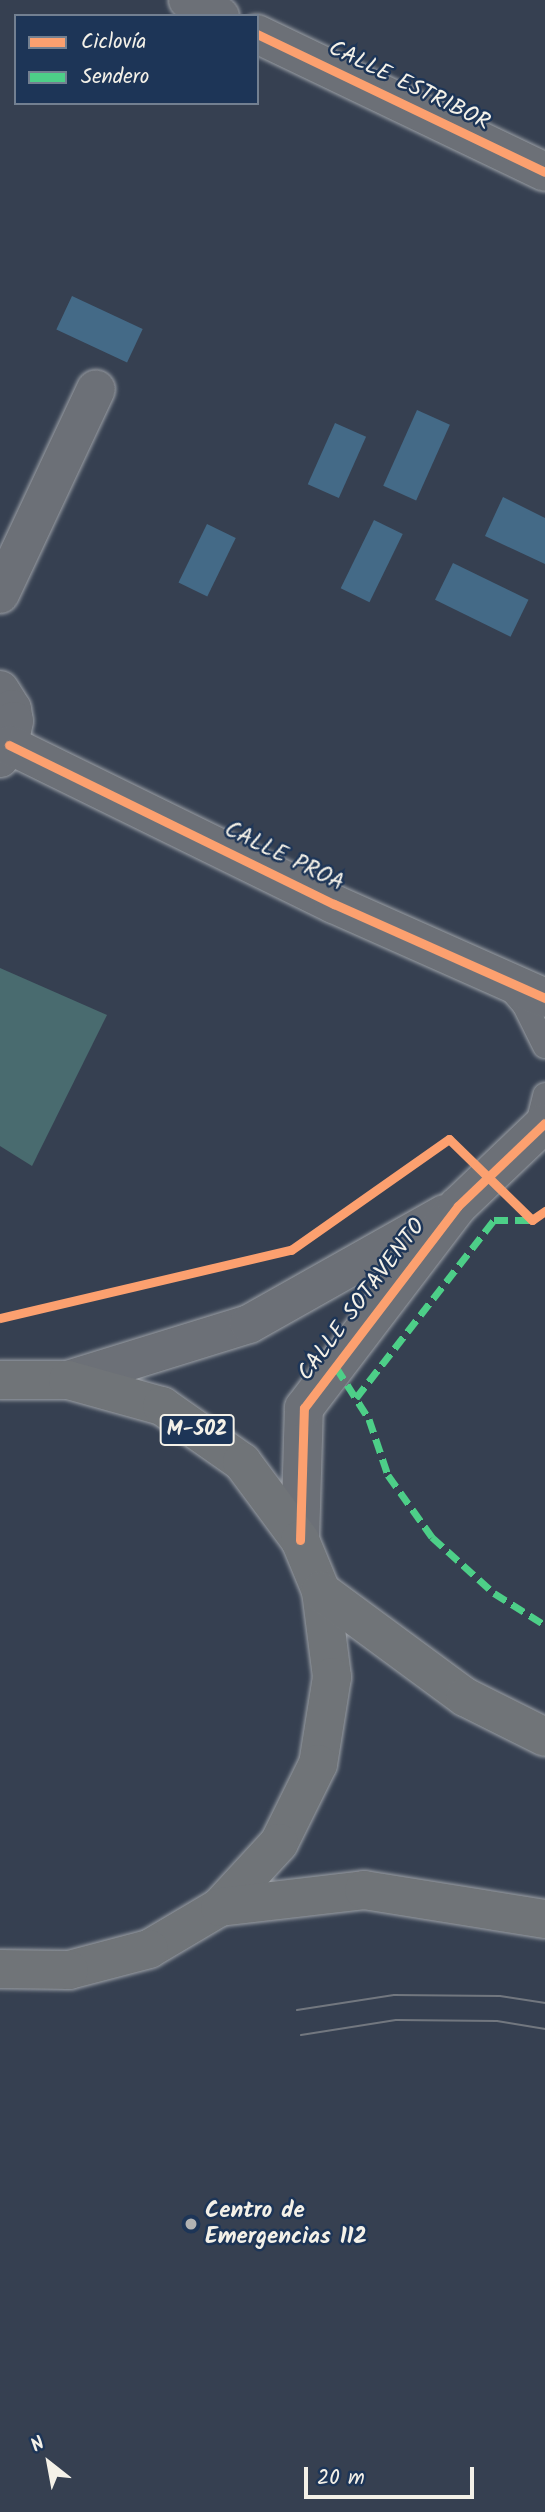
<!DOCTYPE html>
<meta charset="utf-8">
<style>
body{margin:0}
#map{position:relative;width:545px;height:2512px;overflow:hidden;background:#364051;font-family:Kalam,sans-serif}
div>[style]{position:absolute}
.green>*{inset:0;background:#496b6f}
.water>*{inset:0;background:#446a87;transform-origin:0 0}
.roads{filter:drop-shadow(0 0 2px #9ca0a6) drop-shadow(0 0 2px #9ca0a6)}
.service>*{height:24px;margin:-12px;padding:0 12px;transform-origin:12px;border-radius:12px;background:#6c7077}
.minor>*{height:38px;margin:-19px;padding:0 19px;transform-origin:19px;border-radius:19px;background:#6c7077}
.trunk>*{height:38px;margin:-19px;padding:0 19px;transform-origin:19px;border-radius:19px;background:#707478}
.tram>*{height:2px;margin:-1px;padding:0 1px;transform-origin:1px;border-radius:1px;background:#72777f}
.quiet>*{height:7px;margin-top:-3.5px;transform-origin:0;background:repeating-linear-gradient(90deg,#4dcf88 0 14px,transparent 0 21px)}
.cycleway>*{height:9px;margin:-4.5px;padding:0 4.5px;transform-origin:4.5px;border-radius:4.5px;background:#fca06f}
.dots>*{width:19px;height:19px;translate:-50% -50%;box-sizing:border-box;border:4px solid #1d3557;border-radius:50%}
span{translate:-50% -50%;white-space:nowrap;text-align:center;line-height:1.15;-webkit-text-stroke:5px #1d3557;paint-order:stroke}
.shield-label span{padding:2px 5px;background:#1d3557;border:2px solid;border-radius:5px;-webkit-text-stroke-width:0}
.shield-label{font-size:21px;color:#f4f1e8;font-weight:700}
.street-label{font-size:23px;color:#f4f1e8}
.poi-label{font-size:23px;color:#f4f1e8;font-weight:700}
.left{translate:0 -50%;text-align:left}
.legend{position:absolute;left:14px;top:14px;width:245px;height:91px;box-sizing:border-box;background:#1d3557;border:2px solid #738091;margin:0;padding:9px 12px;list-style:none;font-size:21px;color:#f4f1e8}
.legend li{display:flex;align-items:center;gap:14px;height:35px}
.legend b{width:35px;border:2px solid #738091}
.north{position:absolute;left:14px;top:2428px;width:70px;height:70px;-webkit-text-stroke:5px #1d3557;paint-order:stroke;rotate:329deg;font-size:19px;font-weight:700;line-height:28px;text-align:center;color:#f4f1e8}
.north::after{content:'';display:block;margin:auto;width:24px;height:32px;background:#f4f1e8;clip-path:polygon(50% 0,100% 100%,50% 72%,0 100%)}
.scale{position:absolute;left:304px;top:2467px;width:170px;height:32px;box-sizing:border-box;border:4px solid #f4f1e8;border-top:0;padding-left:9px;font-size:21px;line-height:24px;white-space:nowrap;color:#f4f1e8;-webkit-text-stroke:5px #1d3557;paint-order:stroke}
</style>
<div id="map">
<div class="green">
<i style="clip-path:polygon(0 968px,107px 1015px,32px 1166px,0 1146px)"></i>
</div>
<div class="water">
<i style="left:72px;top:296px;width:78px;height:37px;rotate:25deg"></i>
<i style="left:417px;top:410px;width:36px;height:83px;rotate:24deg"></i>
<i style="left:335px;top:423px;width:34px;height:67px;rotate:24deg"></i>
<i style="clip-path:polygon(503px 497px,545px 518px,545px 564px,485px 536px)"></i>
<i style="left:374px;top:520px;width:32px;height:76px;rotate:26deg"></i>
<i style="left:207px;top:524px;width:32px;height:65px;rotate:26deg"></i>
<i style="left:453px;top:563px;width:84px;height:41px;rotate:26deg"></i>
</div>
<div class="roads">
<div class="service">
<i style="left:509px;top:987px;width:23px;rotate:49deg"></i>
<i style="left:524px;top:1004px;width:47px;rotate:63.4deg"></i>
<i style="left:536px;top:1132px;width:38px;rotate:-76deg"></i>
</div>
<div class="minor">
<i style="left:188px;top:0;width:36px;rotate:27deg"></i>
<i style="left:257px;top:34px;width:319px;rotate:25.6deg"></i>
<i style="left:0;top:594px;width:226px;rotate:-64.9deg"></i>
<i style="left:0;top:690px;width:22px;rotate:58deg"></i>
<i style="left:12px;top:709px;width:12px;rotate:81deg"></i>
<i style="left:14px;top:721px;width:25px;rotate:102deg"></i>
<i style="left:9px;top:745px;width:16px;rotate:125deg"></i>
<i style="left:9px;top:745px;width:362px;rotate:26.1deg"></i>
<i style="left:334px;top:904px;width:231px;rotate:24deg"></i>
<i style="left:68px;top:1380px;width:189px;rotate:-17.2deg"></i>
<i style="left:249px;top:1324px;width:224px;rotate:-29.4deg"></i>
<i style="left:300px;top:1540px;width:132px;rotate:-88.3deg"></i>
<i style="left:304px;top:1408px;width:254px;rotate:-52.7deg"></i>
<i style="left:458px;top:1206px;width:120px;rotate:-43.7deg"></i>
</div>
<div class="trunk">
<i style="left:0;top:1380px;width:68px"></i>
<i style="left:68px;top:1380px;width:98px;rotate:15.5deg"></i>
<i style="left:162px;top:1406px;width:98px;rotate:35deg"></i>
<i style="left:242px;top:1462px;width:97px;rotate:53.4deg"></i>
<i style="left:300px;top:1540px;width:55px;rotate:67.6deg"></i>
<i style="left:321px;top:1591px;width:87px;rotate:82.7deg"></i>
<i style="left:332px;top:1677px;width:88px;rotate:99.1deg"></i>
<i style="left:318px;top:1764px;width:88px;rotate:116.3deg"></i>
<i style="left:279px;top:1843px;width:87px;rotate:132.7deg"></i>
<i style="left:220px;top:1907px;width:82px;rotate:149.4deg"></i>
<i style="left:149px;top:1949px;width:83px;rotate:165.3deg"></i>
<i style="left:69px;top:1970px;width:69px;rotate:-179.2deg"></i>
<i style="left:321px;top:1591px;width:179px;rotate:36.4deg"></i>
<i style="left:465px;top:1697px;width:89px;rotate:26.6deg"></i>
<i style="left:220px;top:1907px;width:145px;rotate:-6.7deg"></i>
<i style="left:364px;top:1890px;width:183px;rotate:9.1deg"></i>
</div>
</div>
<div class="tram">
<i style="left:297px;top:2010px;width:98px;rotate:-8.8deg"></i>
<i style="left:394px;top:1995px;width:106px;rotate:0.5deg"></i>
<i style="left:500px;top:1996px;width:46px;rotate:8.8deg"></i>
<i style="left:301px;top:2035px;width:96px;rotate:-9deg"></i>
<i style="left:396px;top:2020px;width:101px;rotate:0.6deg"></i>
<i style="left:497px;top:2021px;width:49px;rotate:9.5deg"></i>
</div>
<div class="quiet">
<i style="left:336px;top:1367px;width:62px;rotate:57.6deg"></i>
<i style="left:369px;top:1419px;width:59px;rotate:71.3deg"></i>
<i style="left:388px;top:1475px;width:76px;rotate:54.6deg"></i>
<i style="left:432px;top:1537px;width:84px;rotate:42.1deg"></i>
<i style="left:494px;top:1593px;width:60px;rotate:32.1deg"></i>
<i style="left:356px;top:1398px;width:225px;rotate:-52.2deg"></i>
<i style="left:494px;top:1220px;width:38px"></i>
</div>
<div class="cycleway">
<i style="left:257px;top:34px;width:319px;rotate:25.6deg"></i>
<i style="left:9px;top:745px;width:362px;rotate:26.1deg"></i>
<i style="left:334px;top:904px;width:231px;rotate:24deg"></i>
<i style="left:0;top:1318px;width:299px;rotate:-13.2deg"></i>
<i style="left:291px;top:1250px;width:193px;rotate:-35.1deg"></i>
<i style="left:449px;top:1139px;width:116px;rotate:44.3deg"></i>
<i style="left:532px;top:1220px;width:16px;rotate:-35deg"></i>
<i style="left:300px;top:1540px;width:132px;rotate:-88.3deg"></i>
<i style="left:304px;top:1408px;width:254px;rotate:-52.7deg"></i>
<i style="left:458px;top:1206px;width:120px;rotate:-43.7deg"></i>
</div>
<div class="dots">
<i style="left:191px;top:2224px;background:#b2b3b3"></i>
</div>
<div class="shield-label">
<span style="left:197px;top:1430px">M-502</span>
</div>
<div class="street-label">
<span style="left:409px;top:86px;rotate:26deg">CALLE ESTRIBOR</span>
<span style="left:284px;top:857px;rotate:26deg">CALLE PROA</span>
<span style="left:362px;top:1300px;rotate:-53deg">CALLE SOTAVENTO</span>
</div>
<div class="poi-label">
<span class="left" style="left:205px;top:2224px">Centro de<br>Emergencias 112</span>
</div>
<ul class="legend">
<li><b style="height:9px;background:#fca06f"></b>Ciclovía</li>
<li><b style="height:9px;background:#4dcf88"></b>Sendero</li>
</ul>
<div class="north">N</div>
<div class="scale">20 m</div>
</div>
